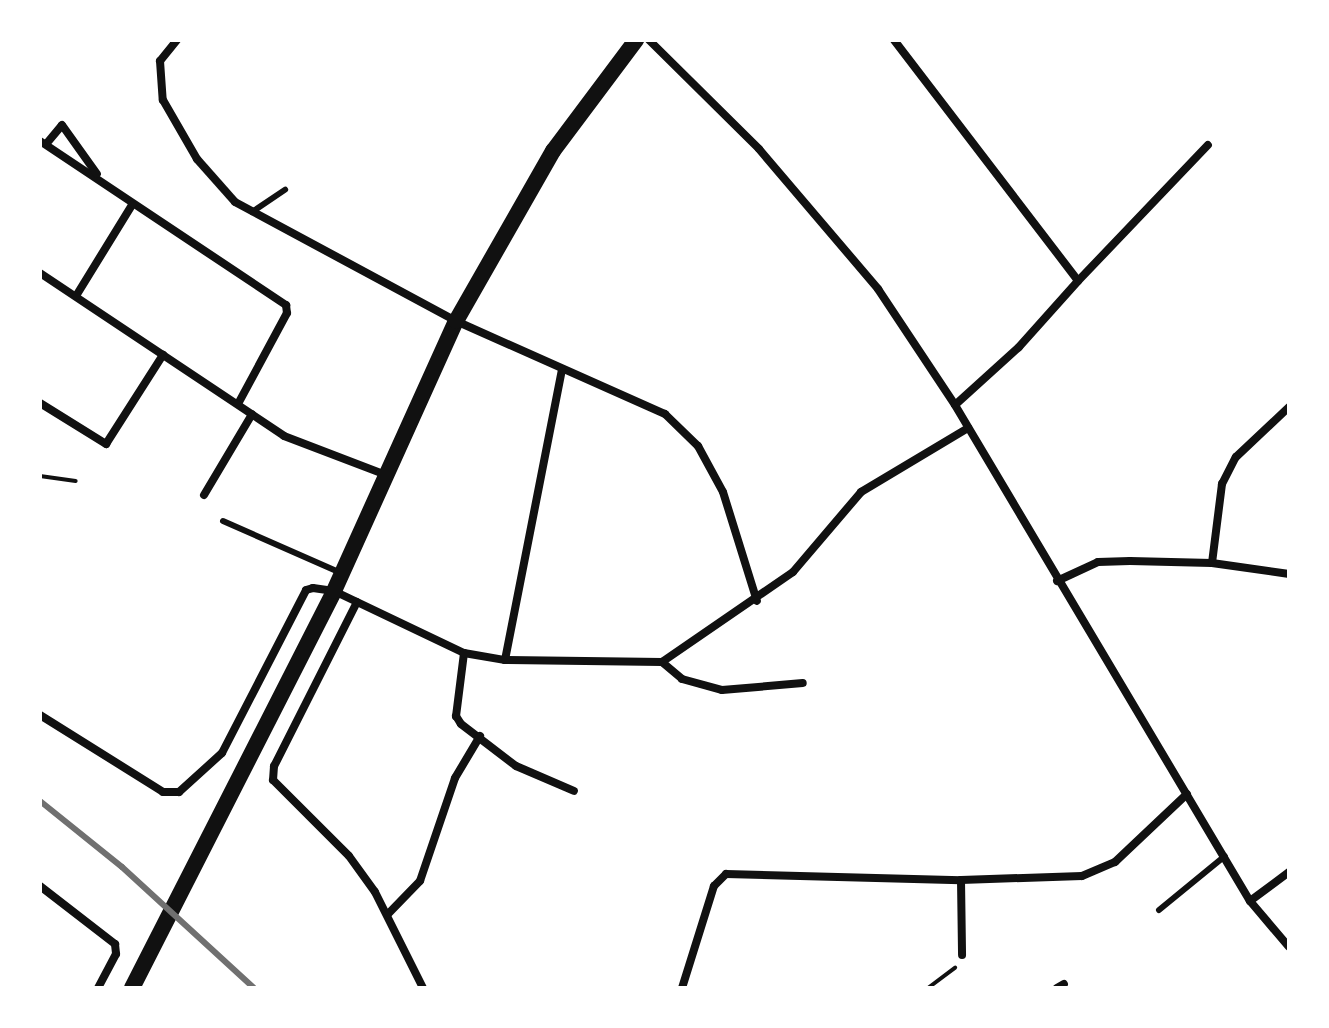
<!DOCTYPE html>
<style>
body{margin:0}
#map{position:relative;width:1329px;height:1028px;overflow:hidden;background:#fff;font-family:"Golos Text",sans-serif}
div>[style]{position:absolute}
.path>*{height:4px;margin:-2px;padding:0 2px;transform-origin:2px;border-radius:2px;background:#111}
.service>*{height:6px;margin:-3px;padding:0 3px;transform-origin:3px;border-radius:3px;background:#111}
.minor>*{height:8px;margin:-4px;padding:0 4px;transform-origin:4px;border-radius:4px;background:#111}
.secondary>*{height:16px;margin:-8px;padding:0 8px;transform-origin:8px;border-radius:8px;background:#111}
.rail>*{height:6px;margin:-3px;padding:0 3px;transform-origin:3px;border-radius:3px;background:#707070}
span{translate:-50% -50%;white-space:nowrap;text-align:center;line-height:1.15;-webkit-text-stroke:8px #fff;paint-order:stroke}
.frame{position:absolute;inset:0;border:42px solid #fff;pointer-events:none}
</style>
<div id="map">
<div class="path">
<i style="left:40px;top:476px;width:36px;rotate:8deg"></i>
<i style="left:928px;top:988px;width:34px;rotate:-37deg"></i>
</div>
<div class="service">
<i style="left:252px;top:212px;width:40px;rotate:-34deg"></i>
<i style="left:223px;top:521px;width:129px;rotate:23.8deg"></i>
<i style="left:1159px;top:910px;width:85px;rotate:-39.3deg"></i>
</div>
<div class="minor">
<i style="left:177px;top:40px;width:27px;rotate:129deg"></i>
<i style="left:160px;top:61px;width:39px;rotate:86deg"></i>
<i style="left:163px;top:100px;width:68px;rotate:60deg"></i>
<i style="left:197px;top:159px;width:57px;rotate:48.5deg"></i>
<i style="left:235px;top:202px;width:251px;rotate:28.3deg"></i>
<i style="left:456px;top:321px;width:229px;rotate:24deg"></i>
<i style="left:665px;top:414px;width:46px;rotate:44.1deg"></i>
<i style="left:698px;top:446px;width:52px;rotate:61.5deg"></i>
<i style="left:723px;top:492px;width:114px;rotate:72.7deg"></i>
<i style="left:649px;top:40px;width:155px;rotate:44.7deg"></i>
<i style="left:759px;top:149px;width:184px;rotate:49.6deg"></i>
<i style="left:878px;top:289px;width:139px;rotate:56.4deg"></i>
<i style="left:955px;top:405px;width:577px;rotate:59.26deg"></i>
<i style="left:1250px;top:901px;width:60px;rotate:49.7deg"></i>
<i style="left:894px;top:40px;width:303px;rotate:52.6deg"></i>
<i style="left:1078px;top:281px;width:89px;rotate:131.8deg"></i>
<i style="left:1019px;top:347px;width:86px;rotate:137.8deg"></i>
<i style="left:40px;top:141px;width:296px;rotate:33.7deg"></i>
<i style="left:286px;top:305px;width:8px;rotate:83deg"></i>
<i style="left:287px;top:313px;width:101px;rotate:118.3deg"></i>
<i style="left:47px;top:143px;width:23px;rotate:-50deg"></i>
<i style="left:62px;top:125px;width:60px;rotate:54.5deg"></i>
<i style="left:40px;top:273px;width:293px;rotate:33.7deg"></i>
<i style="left:284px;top:436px;width:109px;rotate:20.9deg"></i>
<i style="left:1078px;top:281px;width:188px;rotate:-46.3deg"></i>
<i style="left:76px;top:296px;width:107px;rotate:-58.4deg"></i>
<i style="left:40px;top:403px;width:78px;rotate:31.8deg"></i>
<i style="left:106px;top:444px;width:106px;rotate:-57.4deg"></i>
<i style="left:204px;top:495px;width:94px;rotate:-59.3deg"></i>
<i style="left:1212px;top:563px;width:80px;rotate:-82.8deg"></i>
<i style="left:1222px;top:484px;width:30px;rotate:-63deg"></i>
<i style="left:1236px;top:457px;width:73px;rotate:-43.3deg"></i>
<i style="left:1057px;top:581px;width:45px;rotate:-24.9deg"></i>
<i style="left:1098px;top:562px;width:32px;rotate:-2deg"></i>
<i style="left:1130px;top:561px;width:82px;rotate:1.4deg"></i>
<i style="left:1212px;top:563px;width:78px;rotate:8.1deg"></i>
<i style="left:357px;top:602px;width:184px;rotate:116.8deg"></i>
<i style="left:274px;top:766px;width:14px;rotate:94deg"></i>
<i style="left:273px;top:780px;width:107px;rotate:45deg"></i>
<i style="left:349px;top:856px;width:44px;rotate:54.2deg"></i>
<i style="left:375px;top:892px;width:107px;rotate:63.4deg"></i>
<i style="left:464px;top:653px;width:64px;rotate:97.2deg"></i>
<i style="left:456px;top:716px;width:9px;rotate:58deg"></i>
<i style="left:461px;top:724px;width:69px;rotate:37.4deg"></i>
<i style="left:516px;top:766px;width:63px;rotate:23.3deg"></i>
<i style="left:505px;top:660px;width:296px;rotate:-78.9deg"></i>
<i style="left:662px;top:662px;width:26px;rotate:40deg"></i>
<i style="left:682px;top:679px;width:41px;rotate:15.4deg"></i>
<i style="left:722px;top:690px;width:81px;rotate:-4.9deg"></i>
<i style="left:40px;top:715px;width:145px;rotate:32deg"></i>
<i style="left:163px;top:792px;width:16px"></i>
<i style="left:179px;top:792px;width:58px;rotate:-42.2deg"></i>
<i style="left:222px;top:753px;width:183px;rotate:-62.7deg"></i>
<i style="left:306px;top:590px;width:7px;rotate:-16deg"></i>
<i style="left:313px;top:588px;width:21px;rotate:8deg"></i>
<i style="left:334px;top:591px;width:144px;rotate:25.5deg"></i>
<i style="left:464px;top:653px;width:42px;rotate:9.7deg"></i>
<i style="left:505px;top:660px;width:157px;rotate:0.7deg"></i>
<i style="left:662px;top:662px;width:159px;rotate:-34.5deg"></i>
<i style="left:793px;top:572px;width:105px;rotate:-49.6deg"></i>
<i style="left:861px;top:492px;width:125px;rotate:-30.9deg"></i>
<i style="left:961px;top:880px;width:75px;rotate:89.2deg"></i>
<i style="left:40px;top:886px;width:95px;rotate:37.7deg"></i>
<i style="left:115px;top:944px;width:10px;rotate:84deg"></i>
<i style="left:116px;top:954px;width:38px;rotate:118deg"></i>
<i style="left:1250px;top:901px;width:49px;rotate:-36.6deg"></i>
<i style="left:388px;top:914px;width:46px;rotate:-45.9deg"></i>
<i style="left:420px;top:881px;width:109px;rotate:-71.2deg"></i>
<i style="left:455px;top:778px;width:49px;rotate:-59.2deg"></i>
<i style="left:682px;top:988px;width:107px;rotate:-72.6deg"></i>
<i style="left:714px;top:886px;width:17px;rotate:-45deg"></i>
<i style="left:726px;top:874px;width:235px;rotate:1.5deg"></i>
<i style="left:961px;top:880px;width:121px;rotate:-1.9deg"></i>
<i style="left:1082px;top:876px;width:36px;rotate:-23deg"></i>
<i style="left:1115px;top:862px;width:99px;rotate:-43.4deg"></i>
<i style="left:1057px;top:988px;width:8px;rotate:-30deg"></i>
</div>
<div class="secondary">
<i style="left:132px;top:988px;width:445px;rotate:-63deg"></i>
<i style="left:334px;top:591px;width:296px;rotate:-65.7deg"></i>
<i style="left:456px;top:321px;width:196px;rotate:-60.3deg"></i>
<i style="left:553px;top:151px;width:139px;rotate:-53.2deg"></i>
</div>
<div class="rail">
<i style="left:40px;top:801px;width:105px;rotate:38.8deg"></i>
<i style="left:122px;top:867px;width:179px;rotate:42.5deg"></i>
</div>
<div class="frame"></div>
</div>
